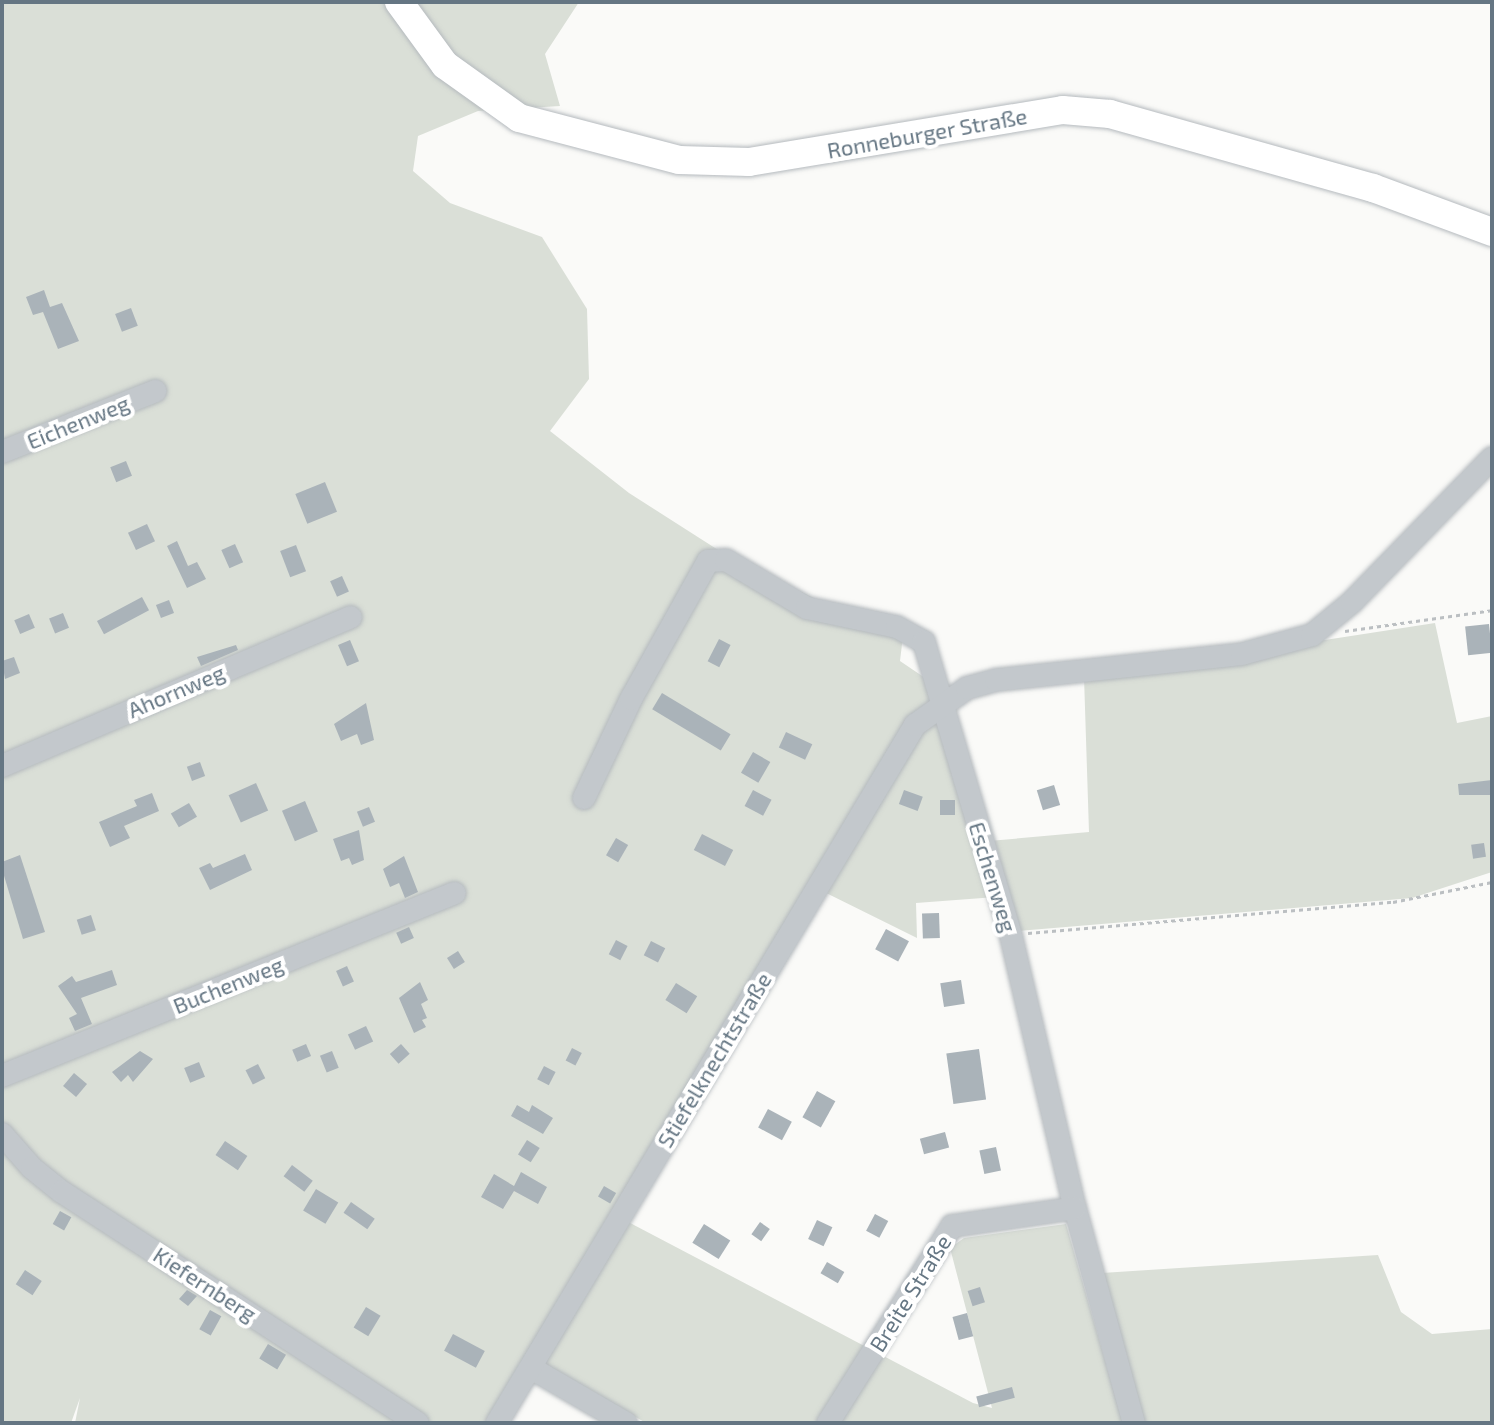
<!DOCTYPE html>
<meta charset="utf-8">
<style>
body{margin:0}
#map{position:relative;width:1494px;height:1425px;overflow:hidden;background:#fafaf8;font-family:"Exo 2",sans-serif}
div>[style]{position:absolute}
.green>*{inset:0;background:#dadfd7}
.building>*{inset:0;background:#aab3b9;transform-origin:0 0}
.path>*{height:3px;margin-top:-1.5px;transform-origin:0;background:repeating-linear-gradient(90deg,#bbbfc2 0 4px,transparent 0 8px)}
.roads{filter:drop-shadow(0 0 2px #b5babe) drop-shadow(0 0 2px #b5babe)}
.minor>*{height:22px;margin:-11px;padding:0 11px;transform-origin:11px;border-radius:11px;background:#c3c8cc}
.major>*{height:28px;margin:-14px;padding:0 14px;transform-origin:14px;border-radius:14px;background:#fff}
span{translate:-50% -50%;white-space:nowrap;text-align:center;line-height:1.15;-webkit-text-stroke:8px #fff;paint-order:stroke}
.street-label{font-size:22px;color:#657683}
.frame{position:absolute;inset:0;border:4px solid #657683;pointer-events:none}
</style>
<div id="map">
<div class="green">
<i style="clip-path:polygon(2px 2px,579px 2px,545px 54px,560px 106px,478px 111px,418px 136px,413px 171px,450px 203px,542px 237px,587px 309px,589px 379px,550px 431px,629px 493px,726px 555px,824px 603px,905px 619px,900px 661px,931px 682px,996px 897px,916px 903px,917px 938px,808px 884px,613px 1214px,973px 1403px,992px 1408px,950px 1248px,964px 1238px,1066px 1224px,1123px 1423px,646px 1423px,530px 1356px,489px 1423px,75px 1423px,80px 1398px,71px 1423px,2px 1423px)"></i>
<i style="clip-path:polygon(1435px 623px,1457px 723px,1492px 716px,1492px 872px,1412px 898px,1018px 931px,989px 841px,1089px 832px,1084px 677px)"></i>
<i style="clip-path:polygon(1378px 1255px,1401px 1312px,1432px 1334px,1492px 1329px,1492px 1423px,1145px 1423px,1102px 1273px)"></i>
</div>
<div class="building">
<i style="clip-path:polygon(44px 290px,50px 307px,62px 303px,79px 341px,58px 349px,43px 312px,33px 315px,26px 297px)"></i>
<i style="left:131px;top:308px;width:19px;height:17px;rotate:69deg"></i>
<i style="left:126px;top:461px;width:16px;height:17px;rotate:68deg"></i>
<i style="left:325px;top:482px;width:32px;height:32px;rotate:68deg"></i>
<i style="left:147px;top:524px;width:19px;height:21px;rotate:65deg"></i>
<i style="clip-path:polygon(177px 541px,188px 566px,197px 562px,206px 579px,187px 588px,167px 546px)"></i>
<i style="left:235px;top:544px;width:20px;height:15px;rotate:66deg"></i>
<i style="left:296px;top:545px;width:28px;height:17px;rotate:69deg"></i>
<i style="left:342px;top:576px;width:17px;height:13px;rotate:66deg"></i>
<i style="left:142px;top:597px;width:15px;height:51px;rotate:62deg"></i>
<i style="left:169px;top:600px;width:14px;height:14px;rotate:69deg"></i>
<i style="left:63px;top:613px;width:16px;height:15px;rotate:68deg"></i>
<i style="left:29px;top:614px;width:15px;height:16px;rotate:67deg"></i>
<i style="left:1489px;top:624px;width:29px;height:24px;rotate:84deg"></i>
<i style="left:719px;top:639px;width:13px;height:25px;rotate:27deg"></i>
<i style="left:350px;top:640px;width:23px;height:13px;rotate:67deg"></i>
<i style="clip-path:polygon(236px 645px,238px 650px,201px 666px,197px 657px)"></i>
<i style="clip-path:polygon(14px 657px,20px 673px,5px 679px,2px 661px)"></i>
<i style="left:662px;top:693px;width:80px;height:19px;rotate:31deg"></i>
<i style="clip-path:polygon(366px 703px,374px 740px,361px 745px,357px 734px,341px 741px,334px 724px)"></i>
<i style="left:786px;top:732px;width:29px;height:17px;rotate:25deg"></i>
<i style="left:753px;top:752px;width:20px;height:24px;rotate:30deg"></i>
<i style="left:200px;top:762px;width:15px;height:14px;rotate:70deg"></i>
<i style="clip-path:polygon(1492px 780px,1492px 795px,1459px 795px,1458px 784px)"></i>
<i style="left:256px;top:783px;width:30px;height:30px;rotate:66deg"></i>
<i style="left:1054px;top:785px;width:21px;height:18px;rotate:73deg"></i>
<i style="left:753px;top:790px;width:21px;height:18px;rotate:28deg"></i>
<i style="left:904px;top:790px;width:20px;height:15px;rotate:20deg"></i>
<i style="clip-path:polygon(152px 793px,159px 811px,124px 826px,130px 838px,110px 847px,99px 822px,137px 806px,134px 800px)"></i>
<i style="left:940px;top:800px;width:15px;height:15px"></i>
<i style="left:305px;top:801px;width:33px;height:25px;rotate:67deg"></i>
<i style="left:189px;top:803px;width:16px;height:21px;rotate:60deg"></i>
<i style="left:369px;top:807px;width:16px;height:13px;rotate:68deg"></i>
<i style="clip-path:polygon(359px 830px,364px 860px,352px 865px,349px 858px,341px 861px,333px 839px)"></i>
<i style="left:702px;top:834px;width:35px;height:18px;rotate:27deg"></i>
<i style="left:616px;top:838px;width:14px;height:20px;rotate:30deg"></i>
<i style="left:1484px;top:843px;width:14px;height:13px;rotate:82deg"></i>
<i style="clip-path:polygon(245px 854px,252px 870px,210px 890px,199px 868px,210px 863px,213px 868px)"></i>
<i style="clip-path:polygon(20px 855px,45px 932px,23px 939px,2px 869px,2px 862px)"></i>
<i style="clip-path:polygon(404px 856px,418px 892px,405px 898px,399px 883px,390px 887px,383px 869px)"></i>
<i style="left:939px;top:913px;width:25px;height:17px;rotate:88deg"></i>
<i style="left:91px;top:915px;width:16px;height:15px;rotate:72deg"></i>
<i style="left:409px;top:927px;width:12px;height:14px;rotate:66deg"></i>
<i style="left:886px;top:929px;width:26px;height:23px;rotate:28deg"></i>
<i style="left:616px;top:940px;width:13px;height:16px;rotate:27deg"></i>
<i style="left:651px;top:941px;width:16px;height:16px;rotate:27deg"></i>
<i style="left:458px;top:951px;width:13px;height:13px;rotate:58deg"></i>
<i style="left:347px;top:966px;width:17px;height:12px;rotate:66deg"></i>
<i style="clip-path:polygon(112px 970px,117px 985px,81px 998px,92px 1024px,75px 1031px,69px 1018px,77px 1014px,58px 986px,72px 976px,76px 982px)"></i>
<i style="left:961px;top:980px;width:24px;height:21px;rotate:81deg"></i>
<i style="clip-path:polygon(420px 982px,428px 1000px,421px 1004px,427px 1018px,422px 1020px,426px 1027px,414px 1033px,399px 998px)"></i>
<i style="left:676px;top:983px;width:25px;height:20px;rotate:32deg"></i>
<i style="left:366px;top:1026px;width:17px;height:20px;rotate:65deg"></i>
<i style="left:306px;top:1044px;width:13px;height:15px;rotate:67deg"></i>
<i style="left:401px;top:1044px;width:13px;height:15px;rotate:48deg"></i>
<i style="left:572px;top:1048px;width:11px;height:14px;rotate:27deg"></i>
<i style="left:979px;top:1049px;width:51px;height:33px;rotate:82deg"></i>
<i style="clip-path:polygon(140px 1051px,153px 1059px,133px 1082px,128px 1075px,121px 1082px,112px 1072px)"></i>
<i style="left:332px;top:1051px;width:18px;height:13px;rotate:68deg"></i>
<i style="left:199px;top:1062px;width:16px;height:16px;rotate:68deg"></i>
<i style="left:258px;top:1064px;width:16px;height:14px;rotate:63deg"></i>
<i style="left:544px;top:1066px;width:13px;height:15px;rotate:27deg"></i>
<i style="left:74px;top:1073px;width:17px;height:17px;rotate:40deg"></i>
<i style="left:817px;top:1091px;width:21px;height:30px;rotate:29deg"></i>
<i style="clip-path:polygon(517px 1105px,529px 1112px,532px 1105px,553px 1118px,543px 1134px,511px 1116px)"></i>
<i style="left:768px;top:1109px;width:27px;height:21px;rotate:28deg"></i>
<i style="left:945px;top:1132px;width:16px;height:26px;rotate:75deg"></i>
<i style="left:527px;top:1140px;width:15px;height:17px;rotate:32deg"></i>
<i style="left:225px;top:1141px;width:27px;height:17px;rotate:34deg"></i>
<i style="left:996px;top:1147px;width:24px;height:17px;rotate:78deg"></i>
<i style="left:292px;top:1165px;width:26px;height:14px;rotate:37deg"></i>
<i style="clip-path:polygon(521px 1172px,547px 1187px,538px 1204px,514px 1191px,503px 1209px,481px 1197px,494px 1174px,514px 1186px)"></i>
<i style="left:604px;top:1186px;width:14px;height:12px;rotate:30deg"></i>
<i style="left:316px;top:1189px;width:26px;height:25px;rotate:31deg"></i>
<i style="left:351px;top:1202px;width:29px;height:13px;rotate:35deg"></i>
<i style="left:60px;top:1211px;width:13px;height:15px;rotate:29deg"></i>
<i style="left:875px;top:1214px;width:15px;height:19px;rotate:28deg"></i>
<i style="left:817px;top:1220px;width:17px;height:21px;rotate:25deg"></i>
<i style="left:760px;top:1222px;width:12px;height:15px;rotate:35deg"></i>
<i style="left:704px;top:1224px;width:31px;height:22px;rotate:32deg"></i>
<i style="left:827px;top:1262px;width:20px;height:13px;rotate:30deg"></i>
<i style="left:25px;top:1270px;width:20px;height:17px;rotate:33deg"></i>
<i style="left:980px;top:1287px;width:16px;height:13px;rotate:72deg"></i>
<i style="clip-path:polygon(187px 1290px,197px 1296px,188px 1306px,179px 1299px)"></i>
<i style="left:366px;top:1307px;width:17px;height:24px;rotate:31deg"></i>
<i style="left:210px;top:1310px;width:13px;height:22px;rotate:29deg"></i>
<i style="left:967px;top:1313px;width:24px;height:15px;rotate:75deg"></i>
<i style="left:453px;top:1334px;width:36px;height:19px;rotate:28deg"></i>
<i style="left:268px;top:1344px;width:21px;height:17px;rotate:31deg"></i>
<i style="left:1012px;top:1387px;width:11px;height:37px;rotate:75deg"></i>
</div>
<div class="path">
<i style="left:1345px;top:631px;width:148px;rotate:-8.1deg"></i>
<i style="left:1028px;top:933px;width:366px;rotate:-4.9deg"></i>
<i style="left:1393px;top:902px;width:101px;rotate:-11.4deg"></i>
</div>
<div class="roads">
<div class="minor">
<i style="left:2px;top:452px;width:165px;rotate:-21.7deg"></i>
<i style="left:2px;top:766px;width:379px;rotate:-23.1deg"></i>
<i style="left:584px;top:798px;width:110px;rotate:-64.6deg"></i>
<i style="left:631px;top:699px;width:158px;rotate:-60.8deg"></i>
<i style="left:708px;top:561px;width:18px;rotate:-3deg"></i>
<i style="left:726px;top:560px;width:94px;rotate:30.7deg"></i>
<i style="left:807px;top:608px;width:92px;rotate:11.9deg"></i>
<i style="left:897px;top:627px;width:31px;rotate:29deg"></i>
<i style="left:924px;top:642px;width:307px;rotate:73.5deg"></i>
<i style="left:1011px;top:936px;width:279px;rotate:76.8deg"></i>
<i style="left:1075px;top:1208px;width:223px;rotate:74.7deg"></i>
<i style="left:2px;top:1076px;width:488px;rotate:-22deg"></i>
<i style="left:2px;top:1134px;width:45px;rotate:48.6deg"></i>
<i style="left:32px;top:1168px;width:38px;rotate:39deg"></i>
<i style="left:62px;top:1192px;width:424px;rotate:33deg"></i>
<i style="left:531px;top:1368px;width:110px;rotate:30.1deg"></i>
<i style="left:497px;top:1423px;width:814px;rotate:-59.08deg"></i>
<i style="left:915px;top:725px;width:64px;rotate:-35.4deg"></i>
<i style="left:967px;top:688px;width:30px;rotate:-15deg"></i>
<i style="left:996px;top:680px;width:247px;rotate:-6deg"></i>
<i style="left:1242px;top:654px;width:73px;rotate:-15.2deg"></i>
<i style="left:1312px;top:635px;width:52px;rotate:-39.5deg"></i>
<i style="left:1352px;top:602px;width:201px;rotate:-45.8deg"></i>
<i style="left:828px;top:1423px;width:233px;rotate:-57.8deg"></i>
<i style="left:952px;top:1226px;width:124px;rotate:-8.3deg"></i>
</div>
<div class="major">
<i style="left:399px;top:2px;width:78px;rotate:53.9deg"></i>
<i style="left:445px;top:65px;width:91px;rotate:35.6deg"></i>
<i style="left:519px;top:118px;width:165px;rotate:14.7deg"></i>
<i style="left:679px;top:160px;width:70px;rotate:1.6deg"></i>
<i style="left:749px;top:162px;width:318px;rotate:-9.4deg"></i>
<i style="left:1063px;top:110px;width:47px;rotate:4.9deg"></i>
<i style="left:1110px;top:114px;width:273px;rotate:15.7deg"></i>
<i style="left:1373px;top:188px;width:127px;rotate:20.3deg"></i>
</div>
</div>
<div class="street-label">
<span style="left:927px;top:133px;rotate:-10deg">Ronneburger Straße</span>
<span style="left:78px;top:422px;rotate:-22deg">Eichenweg</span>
<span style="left:176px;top:691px;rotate:-23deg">Ahornweg</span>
<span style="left:993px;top:877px;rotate:73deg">Eschenweg</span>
<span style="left:228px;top:985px;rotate:-22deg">Buchenweg</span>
<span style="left:714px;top:1060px;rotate:-59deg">Stiefelknechtstraße</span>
<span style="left:205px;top:1284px;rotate:33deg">Kiefernberg</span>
<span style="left:910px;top:1293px;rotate:-58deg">Breite Straße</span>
</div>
<div class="frame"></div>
</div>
